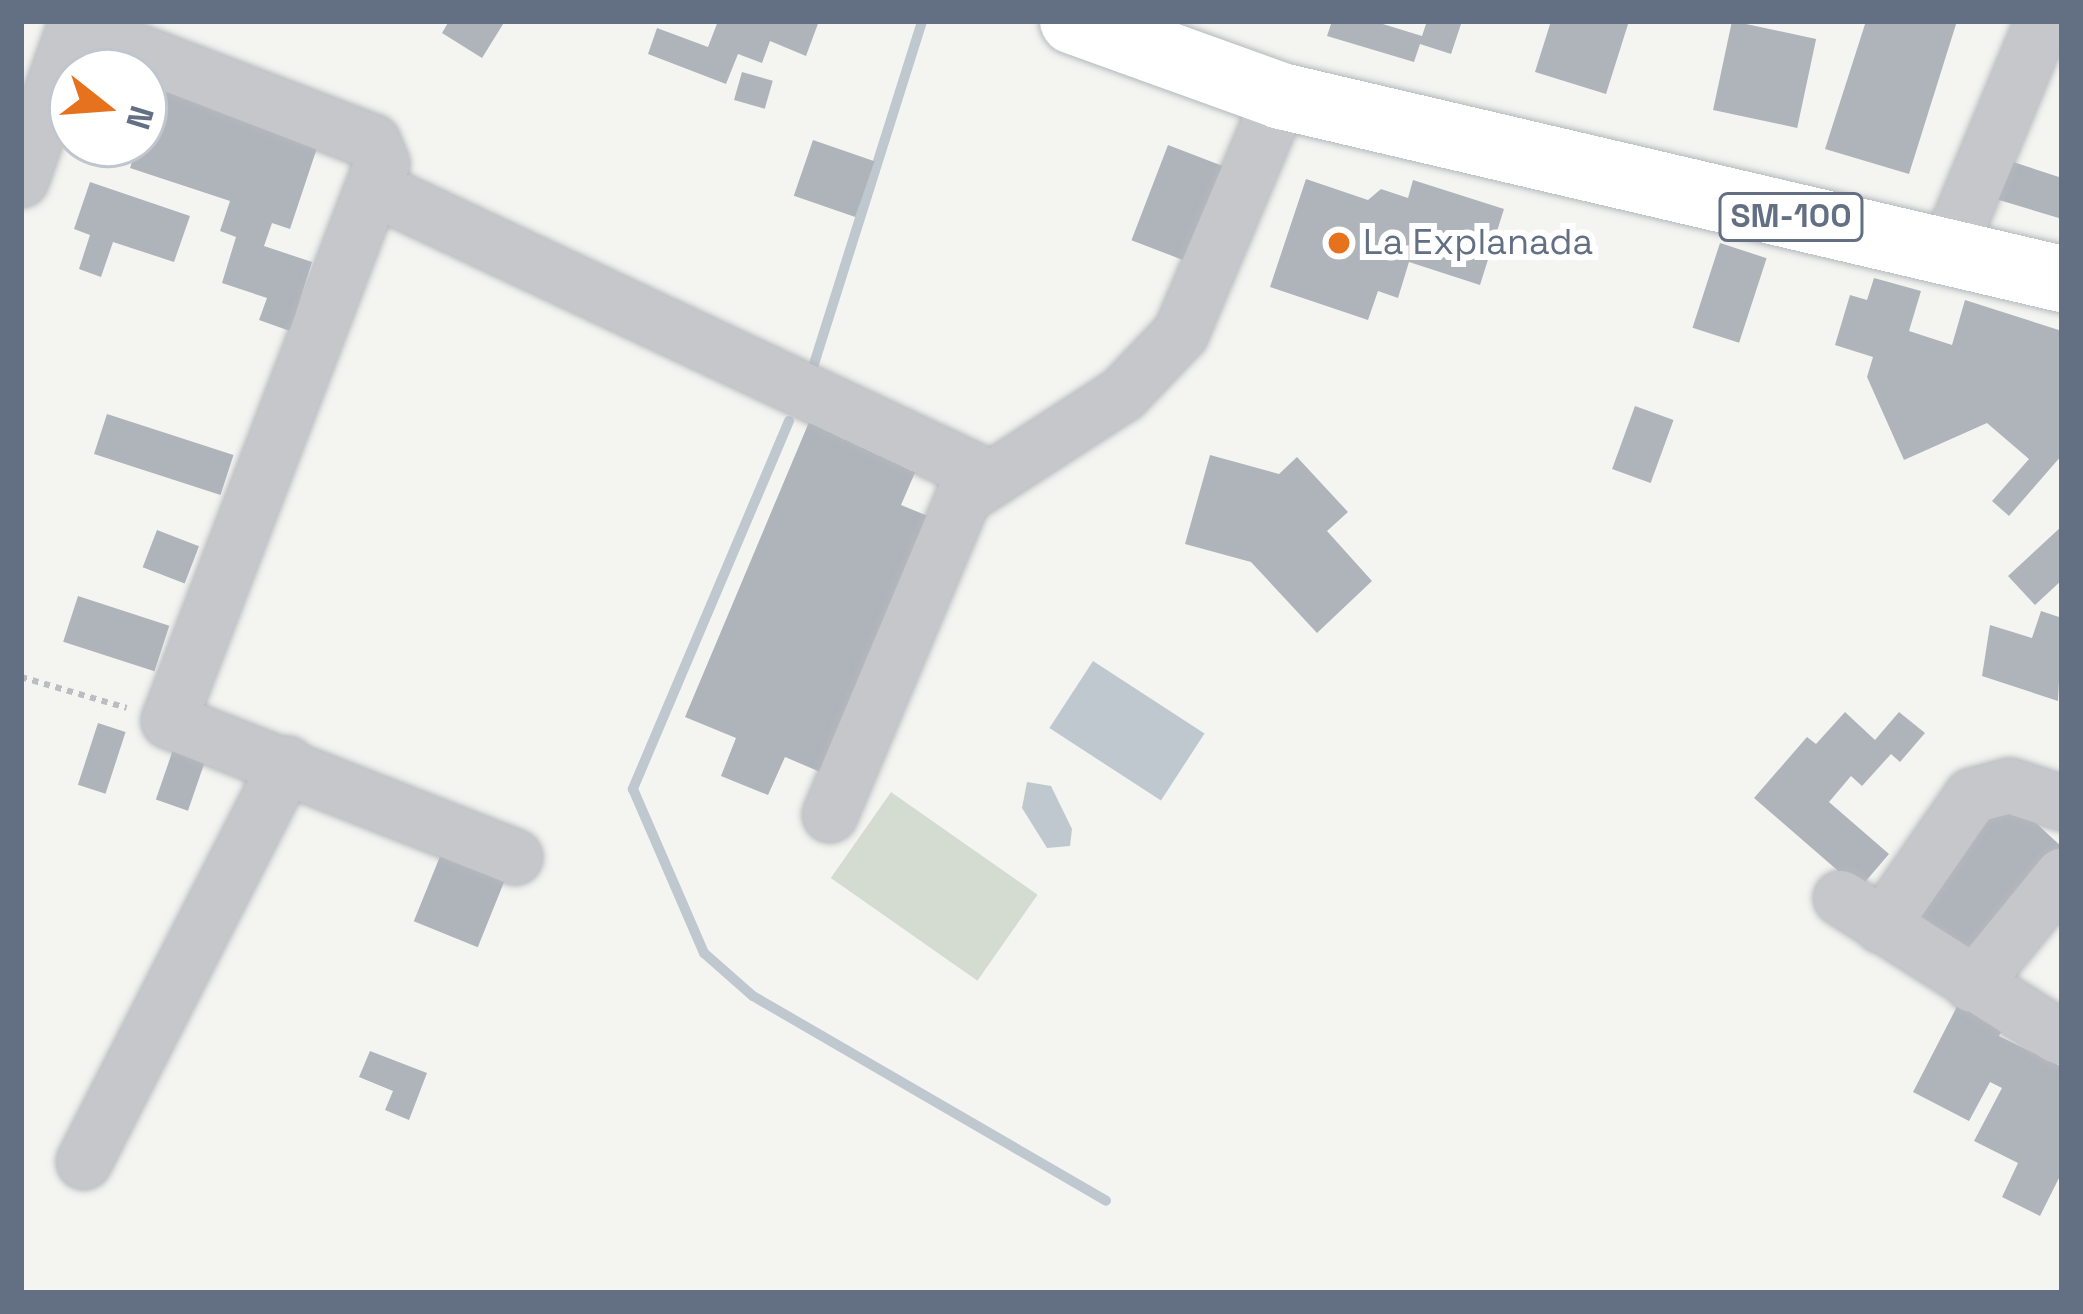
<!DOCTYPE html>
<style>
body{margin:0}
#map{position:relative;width:2083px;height:1314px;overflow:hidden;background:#f4f5f1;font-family:"Space Grotesk",sans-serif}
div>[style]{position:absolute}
.green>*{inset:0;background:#d4dcd2;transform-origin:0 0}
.water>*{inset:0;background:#c0c8cf;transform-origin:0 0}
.stream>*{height:10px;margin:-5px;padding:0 5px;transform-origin:5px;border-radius:5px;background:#c0c8cf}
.building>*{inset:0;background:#afb4bb;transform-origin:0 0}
.path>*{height:6px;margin-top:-3px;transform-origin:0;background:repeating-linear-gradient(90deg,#bcbdc0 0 6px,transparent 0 12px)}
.roads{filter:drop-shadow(0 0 3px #b5b8bd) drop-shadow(0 0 3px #b5b8bd)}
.minor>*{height:54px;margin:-27px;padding:0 27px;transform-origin:27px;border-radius:27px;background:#c5c7cb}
.major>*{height:66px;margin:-33px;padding:0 33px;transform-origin:33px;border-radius:33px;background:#fff}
.dots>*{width:33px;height:33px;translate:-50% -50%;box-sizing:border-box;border:6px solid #fff;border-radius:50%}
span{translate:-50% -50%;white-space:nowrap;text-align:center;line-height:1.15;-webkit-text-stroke:12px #fff;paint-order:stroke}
.shield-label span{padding:3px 9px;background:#fff;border:3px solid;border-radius:9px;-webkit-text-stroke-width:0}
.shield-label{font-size:33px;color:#636f83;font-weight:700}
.poi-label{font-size:36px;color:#636f83}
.left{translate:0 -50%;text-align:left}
.frame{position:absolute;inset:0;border:24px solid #636f83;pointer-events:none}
.north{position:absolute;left:48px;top:48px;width:120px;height:120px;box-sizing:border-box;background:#fff;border:3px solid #c1c5cd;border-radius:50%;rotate:107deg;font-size:33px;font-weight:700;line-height:48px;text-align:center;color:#636f83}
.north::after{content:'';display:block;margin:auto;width:42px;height:54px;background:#e7721e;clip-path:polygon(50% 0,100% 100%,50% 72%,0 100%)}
</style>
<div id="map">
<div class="green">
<i style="left:891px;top:792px;width:179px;height:105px;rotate:35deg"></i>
</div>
<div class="water">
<i style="left:1093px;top:661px;width:133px;height:80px;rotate:33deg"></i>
<i style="clip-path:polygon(1027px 782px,1051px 786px,1072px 829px,1070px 846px,1047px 848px,1022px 808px)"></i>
</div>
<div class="stream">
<i style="left:814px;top:364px;width:360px;rotate:-72.5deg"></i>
<i style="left:789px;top:421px;width:400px;rotate:113deg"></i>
<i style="left:633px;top:789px;width:179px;rotate:66.6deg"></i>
<i style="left:704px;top:953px;width:65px;rotate:41.3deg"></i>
<i style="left:753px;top:996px;width:408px;rotate:30.1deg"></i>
</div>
<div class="building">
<i style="clip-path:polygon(449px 21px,505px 21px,482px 58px,442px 33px)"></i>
<i style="clip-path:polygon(718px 21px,819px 21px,806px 56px,770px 41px,762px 63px,738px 54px,726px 84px,648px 54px,657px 28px,708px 47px)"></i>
<i style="clip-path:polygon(1332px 21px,1373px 21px,1422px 36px,1427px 21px,1462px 21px,1451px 54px,1420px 44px,1414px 62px,1327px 36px)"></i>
<i style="clip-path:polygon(1551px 21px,1629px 21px,1606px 94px,1535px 72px)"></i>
<i style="left:1732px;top:21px;width:86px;height:91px;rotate:12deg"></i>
<i style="clip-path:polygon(1866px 21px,1957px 21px,1909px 174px,1825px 149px)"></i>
<i style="left:742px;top:72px;width:32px;height:29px;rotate:16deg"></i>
<i style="clip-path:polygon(161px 75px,323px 130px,290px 229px,272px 223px,264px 246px,312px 262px,290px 331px,259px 320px,267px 298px,222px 283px,236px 237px,220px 231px,230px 201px,130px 168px)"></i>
<i style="left:813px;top:140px;width:65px;height:59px;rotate:19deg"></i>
<i style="left:1168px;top:145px;width:60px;height:102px;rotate:21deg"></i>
<i style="clip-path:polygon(2001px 158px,2062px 178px,2062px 219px,1989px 197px)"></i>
<i style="clip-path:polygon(1306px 179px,1368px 200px,1381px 189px,1408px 198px,1413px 180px,1504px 209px,1480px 285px,1409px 262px,1398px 298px,1378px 291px,1368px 320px,1270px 287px)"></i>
<i style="clip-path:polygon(90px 182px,190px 216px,174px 262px,113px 242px,101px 277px,79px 269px,90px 235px,74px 229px)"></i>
<i style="left:1720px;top:243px;width:49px;height:89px;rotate:18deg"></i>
<i style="clip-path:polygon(1874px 278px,1921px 291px,1909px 331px,1952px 345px,1965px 300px,2062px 331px,2062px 455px,2009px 516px,1992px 501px,2029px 459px,1987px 423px,1904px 460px,1867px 377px,1873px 357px,1835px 345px,1850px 295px,1867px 300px)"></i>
<i style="left:1635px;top:406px;width:41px;height:67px;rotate:20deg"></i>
<i style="left:107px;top:414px;width:133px;height:42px;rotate:18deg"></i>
<i style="clip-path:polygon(812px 415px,920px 461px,901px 505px,940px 521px,832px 777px,785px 757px,768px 795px,721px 776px,736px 738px,685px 717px)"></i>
<i style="clip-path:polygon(1210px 455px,1279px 474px,1297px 457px,1348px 512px,1327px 531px,1372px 581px,1317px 633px,1251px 562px,1185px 544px)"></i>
<i style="clip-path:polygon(2062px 526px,2062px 580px,2035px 605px,2008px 576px)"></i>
<i style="left:157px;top:530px;width:45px;height:40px;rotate:21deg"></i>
<i style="left:78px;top:596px;width:96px;height:48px;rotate:18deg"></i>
<i style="clip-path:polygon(2041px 611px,2062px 618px,2058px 701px,1982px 676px,1990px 625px,2032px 638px)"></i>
<i style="clip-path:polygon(1845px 712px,1875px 740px,1899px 712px,1925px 733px,1900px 762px,1891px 754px,1862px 786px,1851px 776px,1829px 802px,1889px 854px,1859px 889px,1754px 798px,1807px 737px,1816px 744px)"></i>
<i style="left:98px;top:723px;width:29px;height:65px;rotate:18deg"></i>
<i style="left:176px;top:741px;width:34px;height:62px;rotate:19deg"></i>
<i style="left:2006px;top:795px;width:77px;height:156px;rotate:43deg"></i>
<i style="left:443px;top:849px;width:69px;height:78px;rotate:22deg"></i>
<i style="clip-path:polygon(1965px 991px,2010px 1014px,1999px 1036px,2062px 1067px,2062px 1172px,2040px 1216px,2002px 1197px,2018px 1163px,1974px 1141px,2002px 1088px,1990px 1082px,1969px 1121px,1913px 1092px)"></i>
<i style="clip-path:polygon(370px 1051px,427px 1073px,409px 1120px,385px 1110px,393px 1091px,359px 1077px)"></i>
</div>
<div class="path">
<i style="left:21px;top:677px;width:110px;rotate:16.3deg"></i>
</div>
<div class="roads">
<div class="minor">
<i style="left:78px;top:29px;width:316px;rotate:21deg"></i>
<i style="left:373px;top:142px;width:24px;rotate:68deg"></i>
<i style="left:382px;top:164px;width:596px;rotate:110.93deg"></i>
<i style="left:169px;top:721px;width:372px;rotate:21.5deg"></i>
<i style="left:21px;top:180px;width:169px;rotate:-70.6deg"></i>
<i style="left:377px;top:190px;width:677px;rotate:25.17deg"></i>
<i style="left:1947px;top:253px;width:251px;rotate:-67.5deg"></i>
<i style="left:830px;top:815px;width:345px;rotate:-67.2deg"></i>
<i style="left:964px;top:497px;width:189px;rotate:-32.9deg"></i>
<i style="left:1123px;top:394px;width:84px;rotate:-46.4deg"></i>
<i style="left:1181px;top:333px;width:257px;rotate:-67.1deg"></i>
<i style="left:1841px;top:898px;width:257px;rotate:32.5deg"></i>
<i style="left:1882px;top:926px;width:158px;rotate:-55.3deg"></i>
<i style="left:1972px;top:796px;width:39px;rotate:-15deg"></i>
<i style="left:2010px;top:786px;width:55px;rotate:18.1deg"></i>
<i style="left:1973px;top:985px;width:141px;rotate:-50.8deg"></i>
<i style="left:84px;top:1162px;width:447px;rotate:-63deg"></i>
</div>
<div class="major">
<i style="left:1073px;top:21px;width:221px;rotate:19.8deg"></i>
<i style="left:1281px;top:96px;width:802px;rotate:13.19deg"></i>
</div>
</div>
<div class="dots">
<i style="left:1339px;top:243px;background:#e7721e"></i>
</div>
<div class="shield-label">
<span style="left:1791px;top:217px">SM-100</span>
</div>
<div class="poi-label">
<span class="left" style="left:1363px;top:243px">La Explanada</span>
</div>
<div class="frame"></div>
<div class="north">N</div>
</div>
